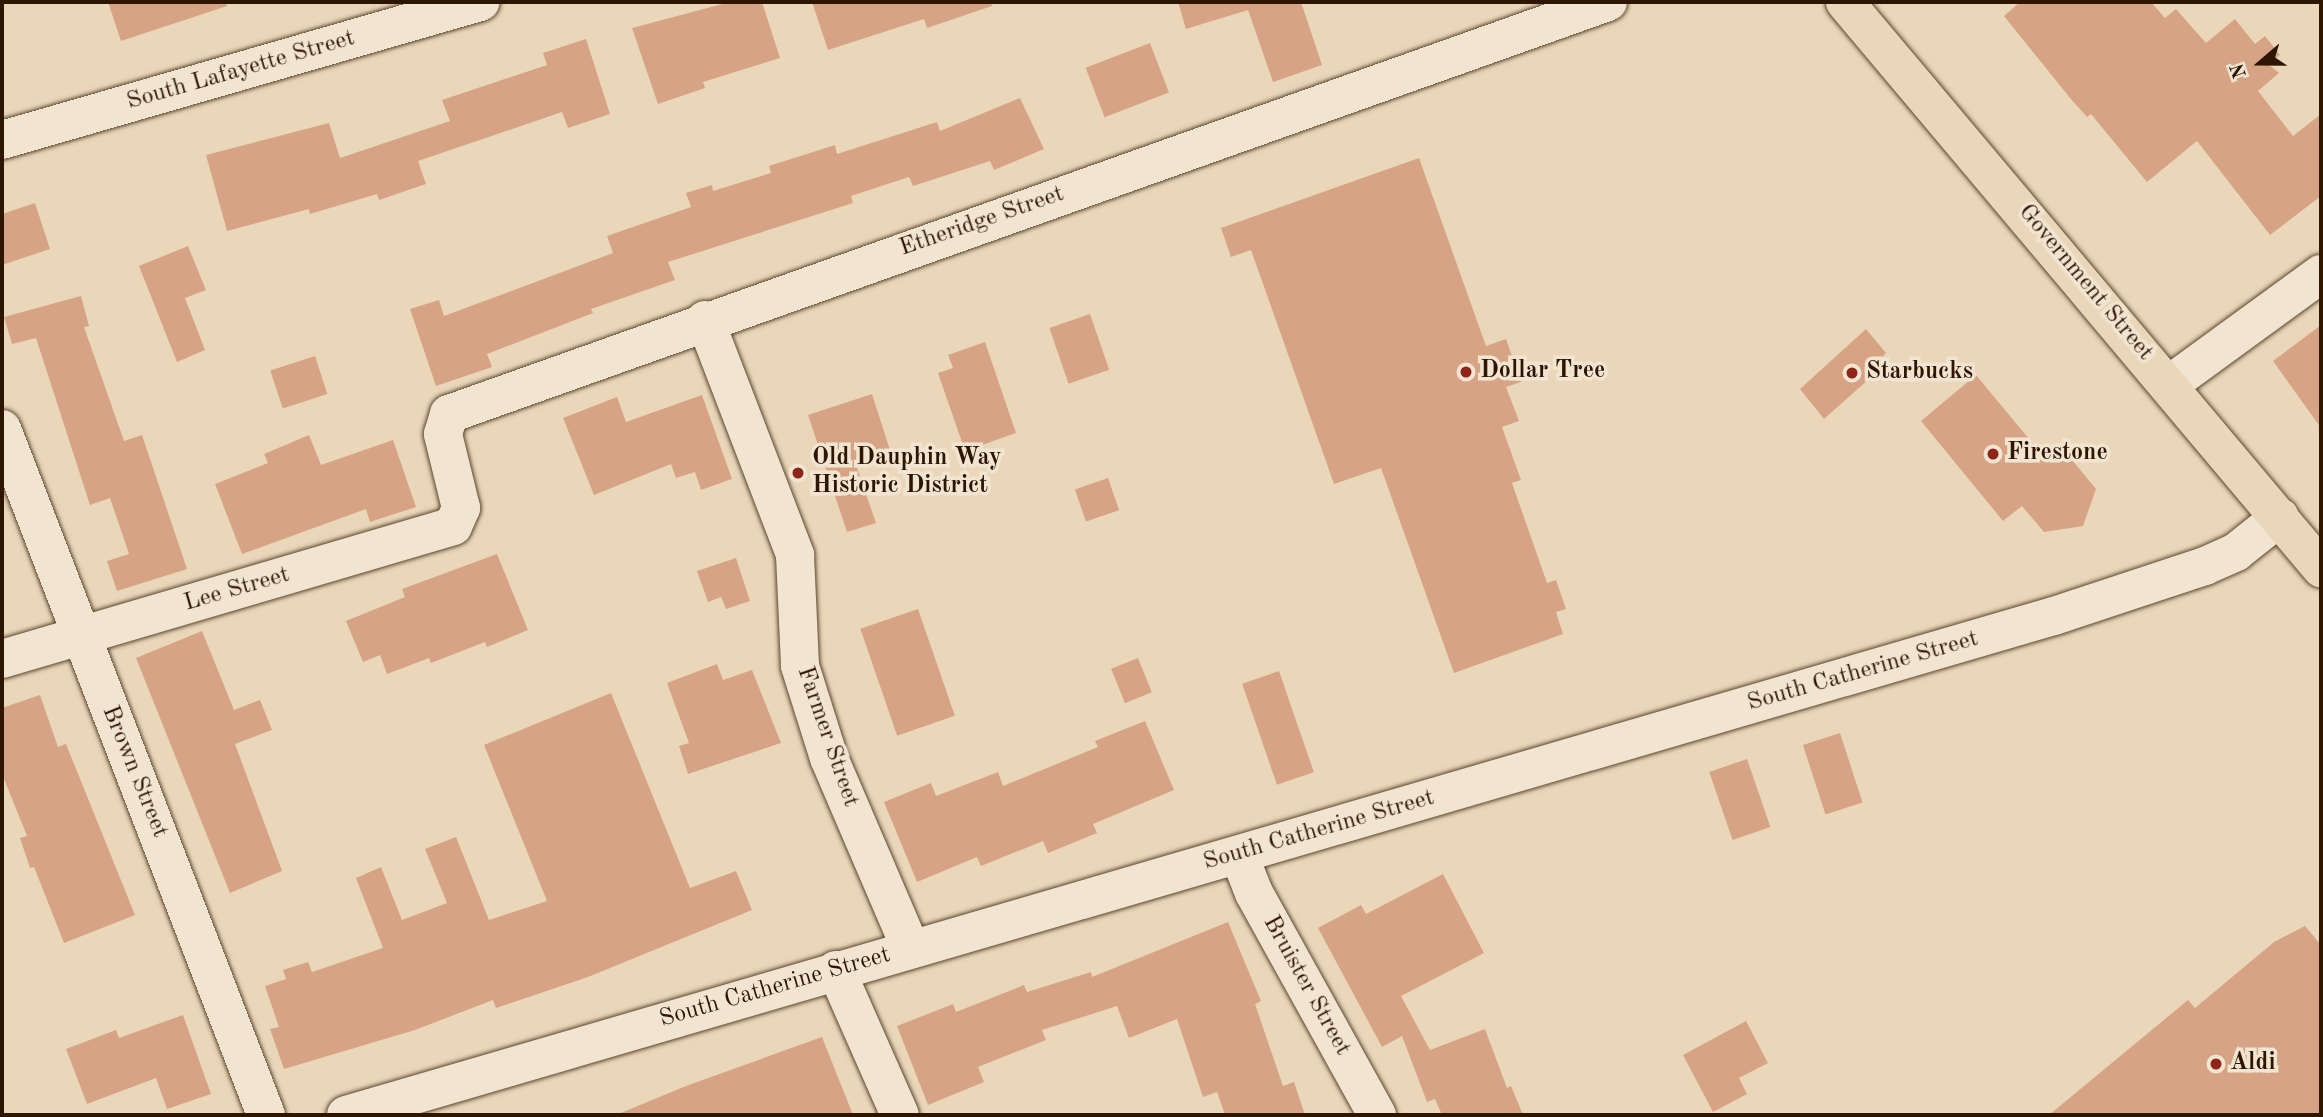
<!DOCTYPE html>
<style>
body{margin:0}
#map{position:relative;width:2323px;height:1117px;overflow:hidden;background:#ead7b9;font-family:"Old Standard TT",serif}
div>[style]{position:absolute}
.building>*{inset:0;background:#d6a485;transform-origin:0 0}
.roads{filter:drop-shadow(0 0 2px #5d462e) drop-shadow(0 0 2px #5d462e)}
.minor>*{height:38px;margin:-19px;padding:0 19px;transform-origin:19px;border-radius:19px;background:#f1e5d2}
.major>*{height:38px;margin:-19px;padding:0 19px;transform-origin:19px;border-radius:19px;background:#ead7b9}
.dots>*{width:19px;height:19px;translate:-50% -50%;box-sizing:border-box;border:4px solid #f1e5d2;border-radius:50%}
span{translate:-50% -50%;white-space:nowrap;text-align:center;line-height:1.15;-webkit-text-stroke:7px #f1e5d2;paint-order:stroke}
.street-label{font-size:24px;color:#2e1500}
.poi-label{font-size:24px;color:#2e1500;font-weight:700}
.left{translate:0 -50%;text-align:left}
.frame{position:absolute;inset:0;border:4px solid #2e1500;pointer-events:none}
.north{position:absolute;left:2225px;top:28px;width:70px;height:70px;-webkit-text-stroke:5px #f1e5d2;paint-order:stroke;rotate:250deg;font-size:19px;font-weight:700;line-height:28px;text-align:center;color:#2e1500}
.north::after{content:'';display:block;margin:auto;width:24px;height:32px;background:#2e1500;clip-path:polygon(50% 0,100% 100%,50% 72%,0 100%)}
</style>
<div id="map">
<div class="building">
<i style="clip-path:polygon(108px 2px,226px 2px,227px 6px,121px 41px)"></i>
<i style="clip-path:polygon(730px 2px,762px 2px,780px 58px,703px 82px,705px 88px,658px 104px,632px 28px)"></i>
<i style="clip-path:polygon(812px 2px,991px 2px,992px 6px,927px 28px,924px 19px,828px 50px)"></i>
<i style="clip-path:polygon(1178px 2px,1301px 2px,1322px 65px,1273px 82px,1248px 10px,1186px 29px)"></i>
<i style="clip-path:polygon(2020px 2px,2151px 2px,2165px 18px,2176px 9px,2206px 43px,2235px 19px,2255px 44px,2265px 36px,2280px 55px,2268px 64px,2279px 73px,2258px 91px,2293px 136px,2321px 114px,2321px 196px,2270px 235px,2197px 141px,2147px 182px,2091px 114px,2087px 117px,2070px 98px,2004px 16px)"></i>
<i style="clip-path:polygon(586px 39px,610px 114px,568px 128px,562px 112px,418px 161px,426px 184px,379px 200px,377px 194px,310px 214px,309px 209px,227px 231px,206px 155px,329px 123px,340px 158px,450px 121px,442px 100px,547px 65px,543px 53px)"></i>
<i style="left:1150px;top:43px;width:53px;height:69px;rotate:69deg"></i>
<i style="clip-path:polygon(1020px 98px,1044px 149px,994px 170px,990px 161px,913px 186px,909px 177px,851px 196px,853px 203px,668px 262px,675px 280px,591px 309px,593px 313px,487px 354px,492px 367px,436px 386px,410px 309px,439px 300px,444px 316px,613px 253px,607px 236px,691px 207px,686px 193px,712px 185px,713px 191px,771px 173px,769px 166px,835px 145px,837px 154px,937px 122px,940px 131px)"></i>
<i style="clip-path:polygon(1419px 158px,1486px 346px,1506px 339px,1521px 382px,1506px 387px,1519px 421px,1502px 427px,1521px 480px,1512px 483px,1547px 583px,1556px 580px,1566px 609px,1556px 612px,1563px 634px,1454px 673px,1381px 468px,1334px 484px,1251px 250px,1231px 257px,1221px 228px)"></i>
<i style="clip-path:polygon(35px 203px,50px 249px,2px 265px,2px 214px)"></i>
<i style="clip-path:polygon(188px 246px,206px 290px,185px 298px,205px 350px,177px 362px,139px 266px)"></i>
<i style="clip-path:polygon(81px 296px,89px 326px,84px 327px,124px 441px,142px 435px,187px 569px,117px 591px,107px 561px,129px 554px,110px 498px,90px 505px,36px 338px,12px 344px,4px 317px)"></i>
<i style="left:1090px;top:314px;width:59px;height:43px;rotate:71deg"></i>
<i style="clip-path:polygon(2321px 325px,2321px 428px,2273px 361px)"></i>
<i style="clip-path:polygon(1866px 329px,1886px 353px,1882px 357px,1887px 363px,1824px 419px,1800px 389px)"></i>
<i style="clip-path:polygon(985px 342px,1016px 433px,965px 451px,938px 373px,953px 368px,948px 355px)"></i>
<i style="left:315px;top:356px;width:40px;height:47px;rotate:72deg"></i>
<i style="clip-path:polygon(1976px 375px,2048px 462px,2072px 460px,2096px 489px,2083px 526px,2044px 532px,2022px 506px,2003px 521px,1921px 421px)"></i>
<i style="clip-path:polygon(872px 394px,890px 450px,855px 462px,876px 523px,847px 532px,808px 415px)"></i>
<i style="clip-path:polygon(702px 395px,732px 479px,701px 490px,695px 472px,676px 478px,671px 464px,594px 495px,563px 418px,617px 397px,626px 422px)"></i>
<i style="clip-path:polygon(309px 435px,321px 465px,393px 440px,416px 507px,370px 522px,366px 509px,242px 554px,215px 484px,268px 463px,264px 454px)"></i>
<i style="left:1108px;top:478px;width:34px;height:35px;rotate:71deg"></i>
<i style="clip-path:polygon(497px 554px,528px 630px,487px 647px,485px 642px,431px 663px,429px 658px,387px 674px,380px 655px,363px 662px,346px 621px,405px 597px,402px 589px)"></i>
<i style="clip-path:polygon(736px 558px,750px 601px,726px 609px,721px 597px,708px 602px,697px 571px)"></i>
<i style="left:918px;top:609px;width:113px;height:61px;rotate:71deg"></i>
<i style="clip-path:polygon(202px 631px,234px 710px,260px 700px,272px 730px,235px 744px,282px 871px,230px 893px,136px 658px)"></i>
<i style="left:1138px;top:658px;width:37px;height:29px;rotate:68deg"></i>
<i style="clip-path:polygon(717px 664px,723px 680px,752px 670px,781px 743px,688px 774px,679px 746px,689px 743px,667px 683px)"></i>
<i style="left:1279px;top:671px;width:107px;height:39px;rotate:71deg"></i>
<i style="clip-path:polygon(611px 693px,690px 888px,736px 871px,752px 910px,588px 977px,496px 1008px,493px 1000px,415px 1030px,284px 1069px,270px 1029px,279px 1027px,265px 986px,286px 979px,283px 970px,308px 962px,312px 972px,383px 948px,356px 878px,381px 867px,402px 920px,447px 903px,425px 849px,456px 837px,489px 920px,547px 901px,484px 745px)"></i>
<i style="clip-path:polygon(40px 695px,58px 747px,66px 744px,135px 915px,64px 943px,34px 867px,30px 868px,20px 838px,27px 836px,2px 774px,2px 708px)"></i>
<i style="clip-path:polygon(1145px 721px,1174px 790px,1093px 824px,1097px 833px,1048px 853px,1043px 841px,981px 866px,977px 857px,917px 882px,884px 802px,931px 783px,936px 796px,998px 772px,1003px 786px,1098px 747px,1095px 741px)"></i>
<i style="left:1840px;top:733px;width:73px;height:39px;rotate:72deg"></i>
<i style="left:1747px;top:759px;width:72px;height:40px;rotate:71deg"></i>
<i style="clip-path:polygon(1443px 874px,1484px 953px,1401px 996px,1430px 1050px,1485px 1029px,1507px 1088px,1511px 1086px,1523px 1115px,1442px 1115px,1435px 1099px,1427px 1102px,1402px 1036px,1382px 1047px,1318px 928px,1361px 905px,1366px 914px)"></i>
<i style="clip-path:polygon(1228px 922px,1261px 1001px,1255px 1004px,1283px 1086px,1294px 1082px,1305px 1115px,1225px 1115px,1217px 1092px,1203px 1097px,1177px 1019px,1129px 1038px,1117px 1006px,1042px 1030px,1046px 1040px,978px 1067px,984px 1082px,928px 1105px,897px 1026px,953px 1004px,956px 1012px,1024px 985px,1027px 992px,1091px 972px,1092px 977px)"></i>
<i style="clip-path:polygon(2305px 926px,2321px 945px,2321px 1115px,2049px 1115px,2188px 1000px,2195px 1008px,2274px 942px)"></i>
<i style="clip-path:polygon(183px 1015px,211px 1094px,167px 1109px,156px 1078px,87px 1104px,66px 1049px,116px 1030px,119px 1038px)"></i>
<i style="clip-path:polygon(1746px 1021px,1768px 1063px,1739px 1078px,1747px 1094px,1713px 1112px,1683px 1055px)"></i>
<i style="clip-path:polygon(822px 1037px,853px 1115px,616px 1115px,686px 1086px)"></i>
</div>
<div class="roads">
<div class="minor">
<i style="left:2px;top:140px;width:498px;rotate:-16.1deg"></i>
<i style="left:705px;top:320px;width:252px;rotate:69deg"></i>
<i style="left:795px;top:555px;width:111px;rotate:87.4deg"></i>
<i style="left:800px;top:666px;width:96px;rotate:72.5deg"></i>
<i style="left:829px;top:758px;width:208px;rotate:66.8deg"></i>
<i style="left:2170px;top:384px;width:187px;rotate:-36.1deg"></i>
<i style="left:2px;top:429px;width:735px;rotate:68.95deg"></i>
<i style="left:2px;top:659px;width:470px;rotate:-16.4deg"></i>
<i style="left:453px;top:526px;width:20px;rotate:-66deg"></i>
<i style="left:461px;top:508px;width:76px;rotate:-103.7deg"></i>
<i style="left:443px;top:434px;width:21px;rotate:-73deg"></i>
<i style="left:449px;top:414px;width:1230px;rotate:-19.57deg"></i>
<i style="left:1239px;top:855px;width:41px;rotate:68.5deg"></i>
<i style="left:1254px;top:893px;width:254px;rotate:61deg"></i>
<i style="left:836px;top:970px;width:158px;rotate:66.2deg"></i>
<i style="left:346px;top:1115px;width:1779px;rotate:-16.29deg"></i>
<i style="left:2054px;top:616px;width:159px;rotate:-18.3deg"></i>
<i style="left:2205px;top:566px;width:34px;rotate:-24deg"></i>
<i style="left:2236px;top:552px;width:56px;rotate:-38.5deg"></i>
</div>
<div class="major">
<i style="left:1845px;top:2px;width:740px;rotate:49.94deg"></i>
</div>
</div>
<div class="dots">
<i style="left:1466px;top:372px;background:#8f2418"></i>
<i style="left:1852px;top:373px;background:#8f2418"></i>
<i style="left:1993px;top:454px;background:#8f2418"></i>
<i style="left:798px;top:473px;background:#8f2418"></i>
<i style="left:2216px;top:1064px;background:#8f2418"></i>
</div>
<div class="street-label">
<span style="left:241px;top:71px;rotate:-16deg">South Lafayette Street</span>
<span style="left:982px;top:222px;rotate:-19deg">Etheridge Street</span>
<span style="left:2085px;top:283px;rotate:50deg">Government Street</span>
<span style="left:237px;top:590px;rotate:-16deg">Lee Street</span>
<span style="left:1863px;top:672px;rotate:-16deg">South Catherine Street</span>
<span style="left:827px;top:737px;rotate:71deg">Farmer Street</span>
<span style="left:134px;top:772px;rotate:68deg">Brown Street</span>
<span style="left:1319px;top:831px;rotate:-16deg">South Catherine Street</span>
<span style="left:1306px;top:986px;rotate:61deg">Bruister Street</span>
<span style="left:775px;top:988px;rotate:-16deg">South Catherine Street</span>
</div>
<div class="poi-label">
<span class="left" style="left:1480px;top:372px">Dollar Tree</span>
<span class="left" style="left:1866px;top:373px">Starbucks</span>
<span class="left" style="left:2007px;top:454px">Firestone</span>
<span class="left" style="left:812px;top:473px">Old Dauphin Way<br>Historic District</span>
<span class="left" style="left:2230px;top:1064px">Aldi</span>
</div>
<div class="frame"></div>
<div class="north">N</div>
</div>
